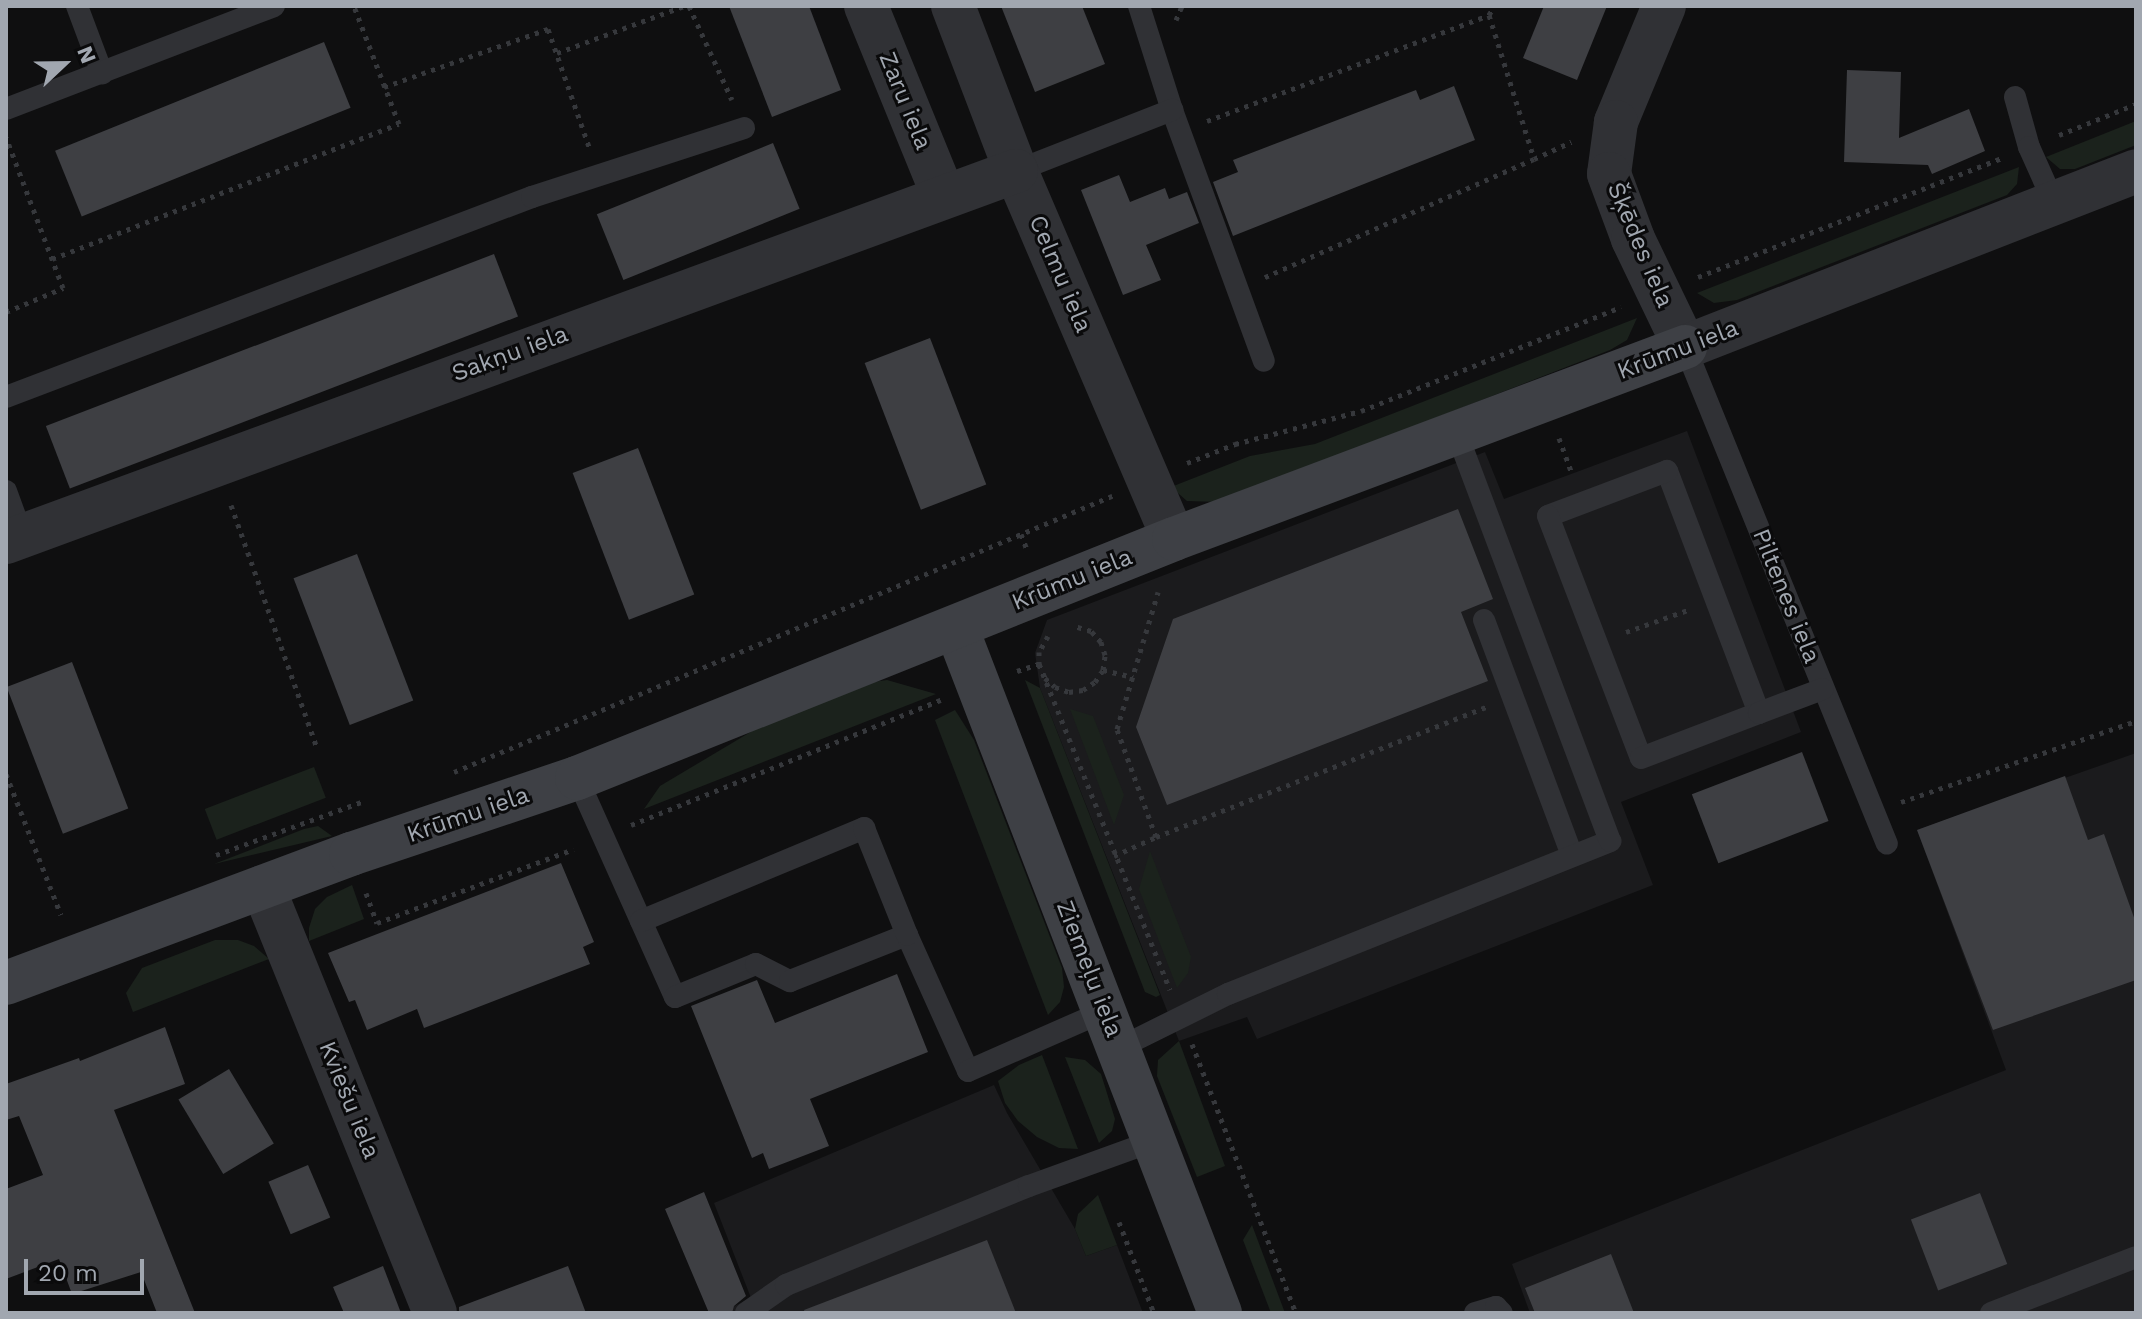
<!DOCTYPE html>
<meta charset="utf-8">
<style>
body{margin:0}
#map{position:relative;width:2142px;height:1319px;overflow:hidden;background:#0f0f10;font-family:"Work Sans",sans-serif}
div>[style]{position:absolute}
.built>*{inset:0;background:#1b1b1d}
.green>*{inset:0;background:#1b221c;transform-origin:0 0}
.building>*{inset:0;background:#3e3f43;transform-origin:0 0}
.path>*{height:5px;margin-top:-2.5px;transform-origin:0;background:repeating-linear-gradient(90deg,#36383c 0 4px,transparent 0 10px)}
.lane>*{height:22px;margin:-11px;padding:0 11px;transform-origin:11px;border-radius:11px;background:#303135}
.street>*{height:44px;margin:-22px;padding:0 22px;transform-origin:22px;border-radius:22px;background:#303135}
.secondary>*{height:44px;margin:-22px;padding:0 22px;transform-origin:22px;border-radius:22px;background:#3e4045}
span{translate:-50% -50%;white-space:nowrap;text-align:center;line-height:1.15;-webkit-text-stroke:6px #0a0a0b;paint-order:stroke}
.street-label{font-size:24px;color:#a1a7b0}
.frame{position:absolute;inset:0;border:8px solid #a1a7b0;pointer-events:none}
.north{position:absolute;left:24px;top:24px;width:80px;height:80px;-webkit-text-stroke:6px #0a0a0b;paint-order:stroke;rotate:68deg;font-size:22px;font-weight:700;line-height:32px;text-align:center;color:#a1a7b0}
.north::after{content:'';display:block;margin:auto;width:28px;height:36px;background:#a1a7b0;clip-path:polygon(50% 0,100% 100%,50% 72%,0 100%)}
.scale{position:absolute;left:24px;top:1259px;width:120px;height:36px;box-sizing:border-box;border:4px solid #a1a7b0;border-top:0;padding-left:10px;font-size:24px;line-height:28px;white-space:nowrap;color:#a1a7b0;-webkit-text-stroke:6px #0a0a0b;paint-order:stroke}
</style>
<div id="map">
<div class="built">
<i style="clip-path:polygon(1687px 431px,1801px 732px,1621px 802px,1653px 885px,1257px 1039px,1247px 1017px,1179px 1041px,1040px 688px,1035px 653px,1047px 620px,1485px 452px,1504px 499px)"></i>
<i style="clip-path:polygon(2136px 753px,2136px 1313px,1530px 1313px,1512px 1264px,2006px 1070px,1917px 830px)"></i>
<i style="clip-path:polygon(994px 1085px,1007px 1113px,1075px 1229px,1086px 1256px,1117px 1245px,1143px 1313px,720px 1313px,751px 1298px,714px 1203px)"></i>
</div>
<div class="green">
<i style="clip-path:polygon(2136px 121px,2136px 145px,2075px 169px,2060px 169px,2046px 157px)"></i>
<i style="clip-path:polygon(2019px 167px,2017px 184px,2007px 195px,1737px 300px,1714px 303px,1697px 293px)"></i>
<i style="clip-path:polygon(1637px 318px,1627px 340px,1610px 350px,1219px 502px,1187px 501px,1171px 487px,1250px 456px,1315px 444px)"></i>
<i style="clip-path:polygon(887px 680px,936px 694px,644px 809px,660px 786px,759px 727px,866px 683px)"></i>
<i style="clip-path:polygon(1025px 680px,1040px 688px,1160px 995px,1156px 997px,1145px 992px)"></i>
<i style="clip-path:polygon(1070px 709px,1093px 716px,1124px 795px,1114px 825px)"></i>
<i style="clip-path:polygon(955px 710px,974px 740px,1062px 968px,1064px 987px,1060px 1002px,1048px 1015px,935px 720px)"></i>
<i style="left:314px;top:767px;width:33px;height:117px;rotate:69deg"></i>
<i style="clip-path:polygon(318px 826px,332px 836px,214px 864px,304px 829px)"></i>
<i style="clip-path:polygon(1150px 851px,1191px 957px,1188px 973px,1177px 988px,1139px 889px)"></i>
<i style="clip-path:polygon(352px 885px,364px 919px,309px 941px,309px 928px,315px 909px,327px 897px)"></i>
<i style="clip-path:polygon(215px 940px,238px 940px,254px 946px,269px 959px,133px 1012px,126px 993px,142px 968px)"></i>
<i style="clip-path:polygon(1179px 1041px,1225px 1166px,1197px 1177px,1157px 1076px,1158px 1060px)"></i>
<i style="clip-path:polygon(1042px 1055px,1078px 1149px,1059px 1148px,1037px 1137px,1018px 1121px,1005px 1103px,998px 1081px,1019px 1065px)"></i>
<i style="clip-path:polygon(1065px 1057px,1085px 1060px,1101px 1074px,1115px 1119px,1112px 1131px,1099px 1143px)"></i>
<i style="clip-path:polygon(1098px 1195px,1117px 1245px,1086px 1256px,1075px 1229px,1078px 1214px)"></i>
<i style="clip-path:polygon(1252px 1225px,1285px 1313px,1271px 1313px,1243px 1240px)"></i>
</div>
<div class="building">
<i style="clip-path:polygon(729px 6px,809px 6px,841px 90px,772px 117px)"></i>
<i style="clip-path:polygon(1001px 6px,1082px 6px,1105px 64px,1035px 92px)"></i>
<i style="clip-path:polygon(1544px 6px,1607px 6px,1577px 80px,1523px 58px)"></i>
<i style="left:324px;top:42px;width:71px;height:290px;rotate:68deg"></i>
<i style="clip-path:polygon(1847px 70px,1901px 72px,1899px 138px,1969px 109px,1985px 151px,1932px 174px,1928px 165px,1844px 162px)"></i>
<i style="clip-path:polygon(1454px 86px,1475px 140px,1233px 236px,1213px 182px,1238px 172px,1233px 160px,1416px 90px,1420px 100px)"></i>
<i style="left:773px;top:143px;width:71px;height:190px;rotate:68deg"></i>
<i style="clip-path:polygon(1119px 175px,1130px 202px,1165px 188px,1169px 199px,1187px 192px,1199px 223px,1146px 245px,1161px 280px,1123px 295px,1081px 190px)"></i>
<i style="left:494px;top:254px;width:67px;height:480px;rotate:69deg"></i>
<i style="left:930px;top:338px;width:157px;height:70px;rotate:69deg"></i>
<i style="left:638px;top:448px;width:157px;height:70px;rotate:69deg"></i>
<i style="clip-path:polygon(1458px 509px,1493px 599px,1461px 612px,1488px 681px,1167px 805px,1136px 727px,1173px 619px)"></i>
<i style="left:357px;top:554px;width:157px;height:68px;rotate:69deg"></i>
<i style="left:72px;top:662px;width:157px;height:70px;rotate:69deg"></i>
<i style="left:1802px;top:752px;width:74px;height:118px;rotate:69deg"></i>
<i style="clip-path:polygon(2065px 776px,2088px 840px,2104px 834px,2136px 923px,2136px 980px,1993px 1030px,1917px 830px)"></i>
<i style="clip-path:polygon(561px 863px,594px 942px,583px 947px,590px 964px,424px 1028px,417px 1009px,367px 1030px,355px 1000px,349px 1002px,328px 953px)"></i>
<i style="clip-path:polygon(897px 974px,928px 1052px,810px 1099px,829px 1146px,769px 1169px,763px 1153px,752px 1158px,691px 1006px,757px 980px,775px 1023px)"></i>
<i style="clip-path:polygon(165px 1027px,185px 1084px,114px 1110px,195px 1313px,157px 1313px,141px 1272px,72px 1294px,59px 1259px,6px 1279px,6px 1189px,43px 1175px,19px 1116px,6px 1120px,6px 1084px,79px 1058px,80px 1061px)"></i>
<i style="left:229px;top:1069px;width:87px;height:59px;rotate:59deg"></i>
<i style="left:308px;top:1165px;width:57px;height:43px;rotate:67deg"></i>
<i style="clip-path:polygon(704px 1192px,746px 1296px,734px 1306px,732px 1313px,709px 1313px,665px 1209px)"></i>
<i style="left:1980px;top:1193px;width:76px;height:74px;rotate:69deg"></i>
<i style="clip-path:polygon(987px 1240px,1016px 1313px,805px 1313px,804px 1310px)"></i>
<i style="clip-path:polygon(1611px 1254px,1634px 1313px,1535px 1313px,1525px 1288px)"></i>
<i style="clip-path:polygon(383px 1266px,401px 1313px,344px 1313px,333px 1287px)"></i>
<i style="clip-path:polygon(568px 1266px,586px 1313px,459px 1313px,459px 1307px)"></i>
</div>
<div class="path">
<i style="left:689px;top:6px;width:103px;rotate:65.4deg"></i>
<i style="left:1489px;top:15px;width:10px;rotate:-61deg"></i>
<i style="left:1176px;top:20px;width:15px;rotate:-67deg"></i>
<i style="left:557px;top:53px;width:135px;rotate:-20.3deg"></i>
<i style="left:384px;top:87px;width:174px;rotate:-19.5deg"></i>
<i style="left:548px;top:29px;width:125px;rotate:70.8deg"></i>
<i style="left:1207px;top:121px;width:301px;rotate:-20.6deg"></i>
<i style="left:1489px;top:15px;width:151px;rotate:72.6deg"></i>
<i style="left:1534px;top:159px;width:294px;rotate:156.3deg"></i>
<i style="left:2059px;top:135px;width:83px;rotate:-21.9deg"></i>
<i style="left:1534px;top:159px;width:41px;rotate:-24.7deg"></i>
<i style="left:52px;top:259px;width:372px;rotate:-21.3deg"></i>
<i style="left:399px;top:124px;width:126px;rotate:-110.9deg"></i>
<i style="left:1698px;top:277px;width:326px;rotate:-21.4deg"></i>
<i style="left:6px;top:312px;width:62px;rotate:-22.8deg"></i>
<i style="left:63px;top:288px;width:161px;rotate:-110.7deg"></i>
<i style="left:1559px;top:438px;width:38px;rotate:70deg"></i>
<i style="left:1187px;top:463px;width:52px;rotate:-21.6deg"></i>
<i style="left:1235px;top:444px;width:130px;rotate:-14.7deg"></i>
<i style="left:1361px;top:411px;width:280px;rotate:-21.8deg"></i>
<i style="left:231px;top:505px;width:255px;rotate:70.5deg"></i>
<i style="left:1021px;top:534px;width:19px;rotate:69deg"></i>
<i style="left:1626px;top:632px;width:66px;rotate:-19.5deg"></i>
<i style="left:1048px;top:636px;width:18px;rotate:119deg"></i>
<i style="left:1039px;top:652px;width:12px;rotate:90deg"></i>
<i style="left:1039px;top:664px;width:351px;rotate:68.1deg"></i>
<i style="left:1039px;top:664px;width:15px;rotate:67deg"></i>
<i style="left:1045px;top:678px;width:13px;rotate:42deg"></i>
<i style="left:1055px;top:687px;width:15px;rotate:20deg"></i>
<i style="left:1069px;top:692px;width:14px;rotate:-8deg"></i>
<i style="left:1083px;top:690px;width:14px;rotate:-34deg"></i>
<i style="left:1095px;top:682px;width:14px;rotate:-56deg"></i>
<i style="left:1103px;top:670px;width:15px;rotate:-82deg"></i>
<i style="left:1105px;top:655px;width:14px;rotate:-107deg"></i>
<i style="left:1101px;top:642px;width:15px;rotate:-132deg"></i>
<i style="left:1091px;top:631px;width:17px;rotate:-163deg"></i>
<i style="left:1103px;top:670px;width:31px;rotate:13deg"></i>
<i style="left:1017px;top:671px;width:23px;rotate:-18deg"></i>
<i style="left:454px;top:772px;width:714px;rotate:-22.76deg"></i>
<i style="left:6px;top:774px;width:151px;rotate:68.7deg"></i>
<i style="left:1901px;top:802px;width:249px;rotate:-19deg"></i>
<i style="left:631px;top:825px;width:334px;rotate:-22deg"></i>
<i style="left:1156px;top:837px;width:355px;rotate:-21.5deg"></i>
<i style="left:216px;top:855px;width:158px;rotate:-20deg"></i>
<i style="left:1114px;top:856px;width:46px;rotate:-24.3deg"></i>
<i style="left:1156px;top:837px;width:115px;rotate:-109.9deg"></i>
<i style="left:1117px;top:729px;width:143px;rotate:-73.3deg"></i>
<i style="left:366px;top:893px;width:32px;rotate:70deg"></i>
<i style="left:377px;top:923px;width:210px;rotate:-20.6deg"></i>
<i style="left:1192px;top:1044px;width:288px;rotate:68.9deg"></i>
<i style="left:1119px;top:1222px;width:97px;rotate:69deg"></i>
</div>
<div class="lane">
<i style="left:77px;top:6px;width:72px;rotate:69.5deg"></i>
<i style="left:1139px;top:6px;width:109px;rotate:72.4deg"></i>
<i style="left:1172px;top:110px;width:267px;rotate:69.9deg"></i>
<i style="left:2015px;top:97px;width:52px;rotate:74.4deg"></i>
<i style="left:2029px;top:147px;width:64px;rotate:65.9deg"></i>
<i style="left:6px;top:109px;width:287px;rotate:-21deg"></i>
<i style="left:1016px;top:171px;width:168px;rotate:-21.4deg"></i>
<i style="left:1685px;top:347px;width:536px;rotate:67.88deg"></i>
<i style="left:6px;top:397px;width:563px;rotate:-20.82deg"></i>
<i style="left:532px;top:197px;width:223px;rotate:-18deg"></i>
<i style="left:6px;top:491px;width:47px;rotate:70deg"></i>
<i style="left:1484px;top:620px;width:251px;rotate:69.5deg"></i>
<i style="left:1759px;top:713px;width:259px;rotate:-110.8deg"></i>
<i style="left:1667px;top:471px;width:127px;rotate:159.3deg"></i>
<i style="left:1548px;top:516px;width:259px;rotate:69deg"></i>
<i style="left:1641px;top:758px;width:126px;rotate:-20.9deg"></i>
<i style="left:1759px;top:713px;width:68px;rotate:-20.6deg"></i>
<i style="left:577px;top:778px;width:240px;rotate:65.9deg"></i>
<i style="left:675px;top:997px;width:87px;rotate:-22.2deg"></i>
<i style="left:756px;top:964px;width:38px;rotate:27deg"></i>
<i style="left:790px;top:981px;width:126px;rotate:-21.5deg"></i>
<i style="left:907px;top:935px;width:149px;rotate:65.8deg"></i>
<i style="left:968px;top:1071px;width:150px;rotate:-23.7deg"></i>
<i style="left:641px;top:921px;width:242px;rotate:-22.6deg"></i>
<i style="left:864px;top:828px;width:115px;rotate:68.1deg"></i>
<i style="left:1119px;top:1048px;width:122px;rotate:-26.4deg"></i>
<i style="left:1228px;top:994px;width:412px;rotate:-21.8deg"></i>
<i style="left:1610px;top:841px;width:436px;rotate:-110.6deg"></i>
<i style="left:746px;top:1313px;width:49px;rotate:-35deg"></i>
<i style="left:786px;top:1285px;width:262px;rotate:-22.2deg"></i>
<i style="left:1029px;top:1186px;width:132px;rotate:-19.9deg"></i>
<i style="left:1475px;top:1313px;width:22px;rotate:-16deg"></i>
<i style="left:1496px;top:1307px;width:8px;rotate:45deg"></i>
<i style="left:1991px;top:1313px;width:155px;rotate:-21.1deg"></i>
</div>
<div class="street">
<i style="left:866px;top:6px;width:204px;rotate:67.8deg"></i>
<i style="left:953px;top:6px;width:177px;rotate:69.1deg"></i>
<i style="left:1016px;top:171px;width:400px;rotate:66.8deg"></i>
<i style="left:1664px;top:6px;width:126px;rotate:112.5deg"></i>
<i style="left:1616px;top:122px;width:52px;rotate:97.7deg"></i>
<i style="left:1609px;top:174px;width:69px;rotate:69.7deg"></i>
<i style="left:1633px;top:239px;width:120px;rotate:64.3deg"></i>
<i style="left:1685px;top:347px;width:484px;rotate:-21.3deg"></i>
<i style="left:6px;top:542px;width:1076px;rotate:-20.17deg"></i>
<i style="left:263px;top:887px;width:459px;rotate:68deg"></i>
</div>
<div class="secondary">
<i style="left:956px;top:627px;width:735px;rotate:68.95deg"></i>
<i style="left:6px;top:983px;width:368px;rotate:-20.5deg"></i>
<i style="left:351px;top:854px;width:238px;rotate:-18.6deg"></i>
<i style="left:577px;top:778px;width:643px;rotate:-21.82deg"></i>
<i style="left:1174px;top:539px;width:546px;rotate:-20.59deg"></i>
</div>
<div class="street-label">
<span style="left:905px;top:101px;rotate:68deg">Zaru iela</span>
<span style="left:1640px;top:245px;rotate:67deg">Šķēdes iela</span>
<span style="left:1060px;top:274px;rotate:67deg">Celmu iela</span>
<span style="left:1678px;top:350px;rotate:-21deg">Krūmu iela</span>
<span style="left:510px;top:354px;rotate:-20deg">Sakņu iela</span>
<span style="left:1072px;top:580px;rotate:-22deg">Krūmu iela</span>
<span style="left:1786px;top:596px;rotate:68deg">Piltenes iela</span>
<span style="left:468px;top:815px;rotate:-19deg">Krūmu iela</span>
<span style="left:1089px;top:969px;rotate:69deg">Ziemeļu iela</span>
<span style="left:349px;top:1100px;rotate:68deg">Kviešu iela</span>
</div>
<div class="frame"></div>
<div class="north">N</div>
<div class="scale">20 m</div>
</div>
